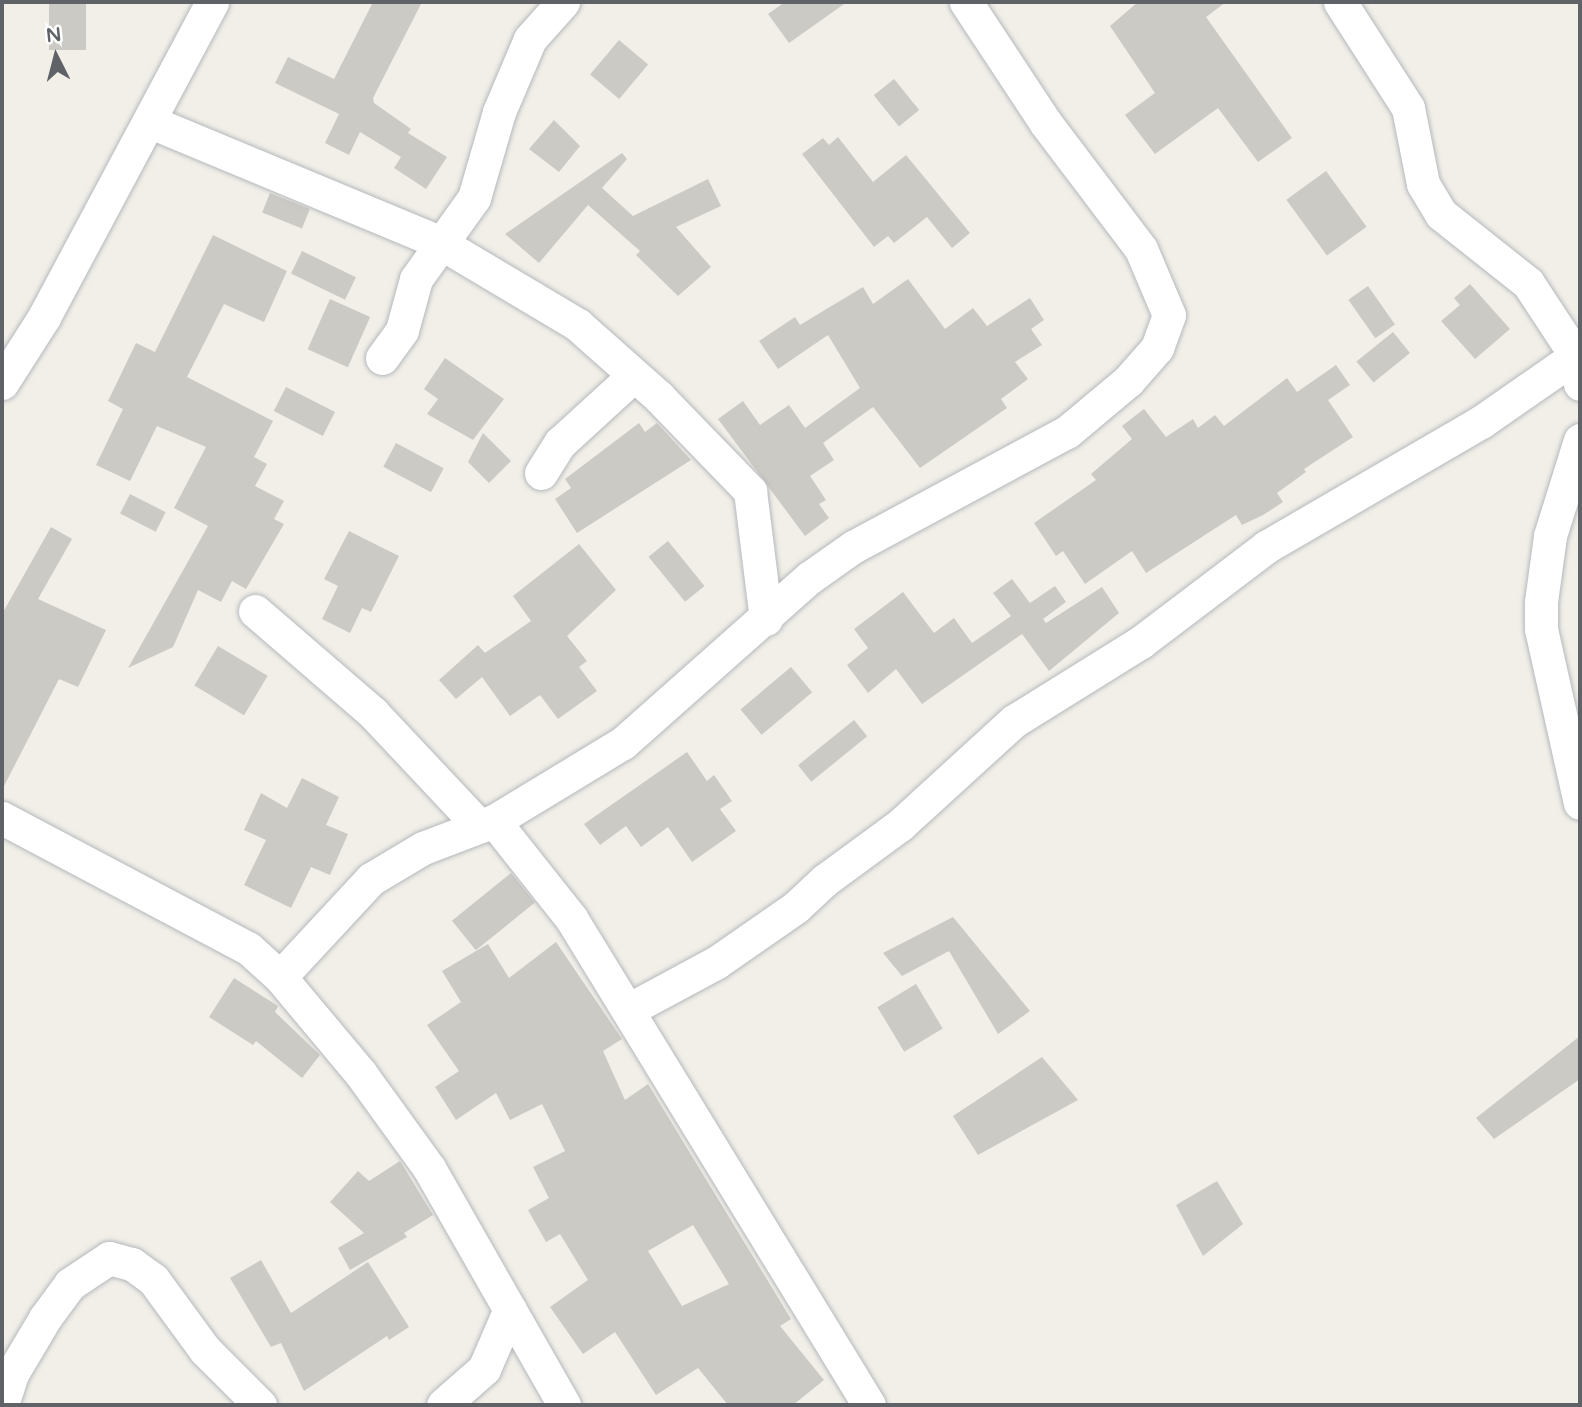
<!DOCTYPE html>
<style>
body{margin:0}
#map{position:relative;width:1582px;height:1407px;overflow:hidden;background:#f1efe8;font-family:"Varela Round",sans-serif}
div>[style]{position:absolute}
.building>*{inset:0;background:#cccac5;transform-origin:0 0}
.roads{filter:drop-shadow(0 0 2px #b5b8bc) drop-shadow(0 0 2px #b5b8bc)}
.street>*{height:33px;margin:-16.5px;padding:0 16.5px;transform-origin:16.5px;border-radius:16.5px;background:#fff}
span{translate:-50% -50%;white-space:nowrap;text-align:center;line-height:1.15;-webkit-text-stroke:6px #fff;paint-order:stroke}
.frame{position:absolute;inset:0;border:4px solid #5f6368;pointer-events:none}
.north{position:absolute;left:21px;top:21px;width:70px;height:70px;-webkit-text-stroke:5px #fff;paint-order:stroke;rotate:354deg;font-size:19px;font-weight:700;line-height:28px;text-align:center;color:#5f6368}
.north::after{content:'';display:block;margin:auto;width:24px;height:32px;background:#5f6368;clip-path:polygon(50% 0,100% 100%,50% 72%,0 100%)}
</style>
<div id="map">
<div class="building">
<i style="left:49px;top:2px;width:37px;height:48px"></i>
<i style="clip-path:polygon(373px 2px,422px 2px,373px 98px,374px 103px,411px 129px,408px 133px,447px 157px,426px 189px,394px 168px,401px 157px,360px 132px,349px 155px,325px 143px,339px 114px,275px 83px,288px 57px,334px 79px)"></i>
<i style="clip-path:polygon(785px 2px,847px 2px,789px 43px,768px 14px)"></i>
<i style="clip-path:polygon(1138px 2px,1226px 2px,1206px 17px,1292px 138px,1258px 162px,1218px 108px,1155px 154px,1125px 115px,1155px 93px,1110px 26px)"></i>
<i style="left:619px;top:40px;width:38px;height:45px;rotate:40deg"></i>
<i style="left:894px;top:79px;width:40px;height:26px;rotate:51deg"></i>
<i style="clip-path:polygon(554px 120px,580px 146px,559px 172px,529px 149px)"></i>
<i style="clip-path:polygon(838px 137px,873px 182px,906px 155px,970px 233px,952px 248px,927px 217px,894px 243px,888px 236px,874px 247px,802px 154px,823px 138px,829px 145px)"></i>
<i style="clip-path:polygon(622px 153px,627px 159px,602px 188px,633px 216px,708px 179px,721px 206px,676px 227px,711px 267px,678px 296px,636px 255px,640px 251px,588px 205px,539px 263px,505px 234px)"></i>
<i style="left:1326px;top:171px;width:69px;height:49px;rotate:54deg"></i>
<i style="left:270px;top:193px;width:43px;height:21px;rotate:22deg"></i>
<i style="clip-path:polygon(213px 235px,287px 271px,264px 322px,224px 304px,187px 377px,273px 421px,254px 457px,267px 464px,255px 486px,284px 501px,274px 519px,284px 524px,246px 589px,232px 581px,221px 602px,198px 590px,173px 647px,128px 668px,208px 526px,174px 508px,206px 447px,157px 426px,130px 481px,96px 465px,123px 409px,108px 401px,136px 343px,155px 352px)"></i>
<i style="left:302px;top:251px;width:60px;height:25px;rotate:26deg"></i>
<i style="clip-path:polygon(908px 279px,945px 329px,973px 308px,987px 326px,1030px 298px,1044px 320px,1031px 329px,1042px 345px,1015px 362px,1028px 379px,1001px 399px,1007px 408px,920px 468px,873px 407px,823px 443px,834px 460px,810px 476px,826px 500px,819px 504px,829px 518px,805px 536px,718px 419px,743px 401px,760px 425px,789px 405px,805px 428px,860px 388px,828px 335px,778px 369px,759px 341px,795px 317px,800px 325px,863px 287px,873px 304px)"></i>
<i style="clip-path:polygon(1470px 284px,1510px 329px,1475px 359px,1441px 321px,1460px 305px,1454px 298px)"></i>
<i style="left:1368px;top:286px;width:47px;height:24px;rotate:55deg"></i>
<i style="left:330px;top:299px;width:44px;height:55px;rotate:24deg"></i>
<i style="left:1393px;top:332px;width:27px;height:47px;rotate:51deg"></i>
<i style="clip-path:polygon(445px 358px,504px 399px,473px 440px,427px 414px,438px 399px,424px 389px)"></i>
<i style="clip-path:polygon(1336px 365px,1350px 385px,1328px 400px,1353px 437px,1304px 469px,1306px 472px,1277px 493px,1283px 502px,1263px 515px,1242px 525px,1236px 515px,1146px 573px,1132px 551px,1085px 584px,1063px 551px,1056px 556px,1034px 523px,1096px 480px,1091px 474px,1132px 439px,1122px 426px,1144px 409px,1166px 437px,1193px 419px,1198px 428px,1215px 415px,1224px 426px,1287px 378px,1297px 392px)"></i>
<i style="left:286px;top:387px;width:55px;height:27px;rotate:27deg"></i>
<i style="clip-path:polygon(639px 423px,645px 432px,657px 423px,691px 460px,577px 533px,555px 499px,571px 488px,565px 479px)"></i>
<i style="clip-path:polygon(483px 433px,511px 461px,489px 483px,468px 462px)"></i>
<i style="left:396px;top:443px;width:54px;height:27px;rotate:28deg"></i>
<i style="left:130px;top:494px;width:40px;height:22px;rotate:27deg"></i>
<i style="clip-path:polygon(51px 527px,72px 539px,38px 599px,106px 630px,78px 687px,59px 679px,2px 790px,2px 614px)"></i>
<i style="clip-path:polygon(349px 531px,399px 556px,371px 612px,362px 608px,350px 633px,322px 619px,338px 586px,324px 579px)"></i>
<i style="left:668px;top:541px;width:58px;height:25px;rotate:51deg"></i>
<i style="clip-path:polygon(579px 544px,616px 590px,567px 636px,587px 661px,579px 667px,597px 691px,558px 719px,540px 695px,510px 716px,482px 677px,456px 699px,439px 680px,478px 645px,485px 653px,531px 621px,513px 596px)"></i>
<i style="clip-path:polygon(1012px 579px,1030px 603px,1055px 586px,1066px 602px,1043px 619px,1046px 623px,1102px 587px,1119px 613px,1049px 671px,1022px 634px,922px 704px,896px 669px,868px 693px,847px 665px,868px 648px,854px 629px,903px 592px,934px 633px,954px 618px,972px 643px,1011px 616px,993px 593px)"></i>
<i style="left:218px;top:646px;width:58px;height:46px;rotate:31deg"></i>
<i style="left:791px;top:667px;width:33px;height:66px;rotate:50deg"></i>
<i style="left:854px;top:720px;width:21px;height:72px;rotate:51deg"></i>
<i style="clip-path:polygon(687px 752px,707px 781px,714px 775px,732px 801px,720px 809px,736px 831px,692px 862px,668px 827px,641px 847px,626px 826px,600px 845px,584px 824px)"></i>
<i style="clip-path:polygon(302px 778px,339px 797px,326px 825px,348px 834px,330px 875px,311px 867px,291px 908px,244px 885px,266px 840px,244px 830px,261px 793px,287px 808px)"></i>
<i style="left:511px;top:873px;width:38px;height:76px;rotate:51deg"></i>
<i style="clip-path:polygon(953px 917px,1030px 1011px,998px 1034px,949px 951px,902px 976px,883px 953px)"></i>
<i style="clip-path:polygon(evenodd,556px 942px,622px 1039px,603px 1051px,625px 1100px,648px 1084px,791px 1319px,780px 1326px,824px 1380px,793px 1405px,728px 1405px,698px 1368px,656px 1395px,615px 1332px,583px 1354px,550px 1307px,588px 1280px,560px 1234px,546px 1242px,528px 1210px,549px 1198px,533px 1167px,565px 1151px,542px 1104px,510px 1120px,496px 1093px,456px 1120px,435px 1087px,459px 1071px,427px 1025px,461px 1002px,442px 971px,488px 944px,509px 978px,556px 942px,693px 1225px,729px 1284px,682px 1306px,648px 1251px,693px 1225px)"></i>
<i style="clip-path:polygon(234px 978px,278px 1006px,275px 1012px,320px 1055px,302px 1078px,256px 1041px,253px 1045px,209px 1017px)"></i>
<i style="left:916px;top:984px;width:52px;height:45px;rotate:59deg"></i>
<i style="clip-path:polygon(1580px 1036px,1580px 1079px,1494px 1139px,1476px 1118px)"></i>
<i style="clip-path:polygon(1042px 1057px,1078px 1100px,978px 1155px,953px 1116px)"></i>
<i style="clip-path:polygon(400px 1161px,433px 1215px,404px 1233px,407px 1237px,350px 1270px,338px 1248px,364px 1233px,330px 1202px,358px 1171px,369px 1181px)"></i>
<i style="clip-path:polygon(1217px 1181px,1243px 1224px,1203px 1256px,1176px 1205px)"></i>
<i style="clip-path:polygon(261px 1260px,291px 1313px,368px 1262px,409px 1327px,389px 1340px,387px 1336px,304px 1391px,281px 1343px,271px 1347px,230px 1278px)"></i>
</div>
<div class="roads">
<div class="street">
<i style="left:1340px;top:2px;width:126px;rotate:57.3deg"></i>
<i style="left:1408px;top:108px;width:77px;rotate:78.8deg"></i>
<i style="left:1423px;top:184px;width:35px;rotate:59deg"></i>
<i style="left:1441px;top:214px;width:111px;rotate:38.4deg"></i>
<i style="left:1528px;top:283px;width:87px;rotate:56.7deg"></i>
<i style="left:1576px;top:356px;width:28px;rotate:82deg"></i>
<i style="left:151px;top:122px;width:312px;rotate:22.6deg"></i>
<i style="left:439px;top:242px;width:162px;rotate:30.8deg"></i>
<i style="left:578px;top:325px;width:108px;rotate:41.6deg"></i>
<i style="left:659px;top:397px;width:131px;rotate:45.9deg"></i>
<i style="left:750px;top:491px;width:129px;rotate:82.9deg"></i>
<i style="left:382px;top:358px;width:34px;rotate:-54deg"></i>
<i style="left:402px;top:330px;width:53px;rotate:-74.6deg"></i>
<i style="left:416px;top:279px;width:100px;rotate:-54.4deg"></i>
<i style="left:474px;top:198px;width:90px;rotate:-73.8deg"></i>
<i style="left:499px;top:112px;width:79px;rotate:-67deg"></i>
<i style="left:530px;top:39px;width:50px;rotate:-48.3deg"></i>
<i style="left:2px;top:383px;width:78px;rotate:-57.5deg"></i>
<i style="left:44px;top:317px;width:357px;rotate:-61.9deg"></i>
<i style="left:1580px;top:440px;width:101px;rotate:107.4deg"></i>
<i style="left:1550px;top:536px;width:67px;rotate:97.8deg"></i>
<i style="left:1541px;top:602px;width:27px;rotate:90deg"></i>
<i style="left:1541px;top:629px;width:178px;rotate:77.4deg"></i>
<i style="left:541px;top:473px;width:36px;rotate:-58deg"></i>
<i style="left:560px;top:443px;width:98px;rotate:-42.5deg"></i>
<i style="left:255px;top:611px;width:156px;rotate:40.8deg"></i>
<i style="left:373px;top:713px;width:155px;rotate:46.8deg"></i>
<i style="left:2px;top:818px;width:278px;rotate:27.9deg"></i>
<i style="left:248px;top:948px;width:43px;rotate:42.2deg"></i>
<i style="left:280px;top:977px;width:126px;rotate:50.1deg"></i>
<i style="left:361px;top:1074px;width:116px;rotate:54.1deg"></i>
<i style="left:429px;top:1168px;width:273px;rotate:60.3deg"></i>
<i style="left:494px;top:821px;width:124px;rotate:51.6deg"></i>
<i style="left:571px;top:918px;width:571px;rotate:58.54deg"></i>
<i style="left:280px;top:977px;width:134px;rotate:-47.1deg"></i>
<i style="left:371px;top:879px;width:61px;rotate:-30.8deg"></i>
<i style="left:423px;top:848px;width:76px;rotate:-20.8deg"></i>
<i style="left:494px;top:821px;width:151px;rotate:-31.2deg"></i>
<i style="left:623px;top:743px;width:249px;rotate:-41.6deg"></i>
<i style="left:809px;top:578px;width:54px;rotate:-35.2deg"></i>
<i style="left:853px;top:547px;width:243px;rotate:-28.3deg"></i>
<i style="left:1067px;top:432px;width:80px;rotate:-39.9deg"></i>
<i style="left:1128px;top:381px;width:44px;rotate:-48.7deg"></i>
<i style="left:1157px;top:348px;width:35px;rotate:-70deg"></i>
<i style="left:1169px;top:315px;width:72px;rotate:-113deg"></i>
<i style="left:1141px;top:249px;width:159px;rotate:-127.1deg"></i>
<i style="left:1045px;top:122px;width:144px;rotate:-123.4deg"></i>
<i style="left:628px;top:1010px;width:101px;rotate:-28.3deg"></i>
<i style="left:717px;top:962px;width:96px;rotate:-34.8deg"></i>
<i style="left:796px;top:907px;width:40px;rotate:-43deg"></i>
<i style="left:825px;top:880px;width:93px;rotate:-36.3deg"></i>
<i style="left:900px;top:825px;width:154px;rotate:-42.4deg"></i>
<i style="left:1014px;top:721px;width:150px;rotate:-31.9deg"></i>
<i style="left:1141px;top:642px;width:157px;rotate:-37.2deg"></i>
<i style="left:1266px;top:547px;width:249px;rotate:-30.2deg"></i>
<i style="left:1481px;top:422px;width:116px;rotate:-34.8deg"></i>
<i style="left:2px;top:1405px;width:35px;rotate:-72deg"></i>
<i style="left:13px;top:1372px;width:63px;rotate:-59.3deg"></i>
<i style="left:45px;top:1318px;width:42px;rotate:-53.7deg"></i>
<i style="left:70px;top:1284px;width:47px;rotate:-33.7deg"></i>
<i style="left:109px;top:1258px;width:24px;rotate:15deg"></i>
<i style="left:132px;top:1264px;width:26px;rotate:36deg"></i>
<i style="left:153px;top:1279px;width:88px;rotate:53.8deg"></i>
<i style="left:205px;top:1350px;width:78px;rotate:45deg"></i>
<i style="left:443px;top:1405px;width:55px;rotate:-41.3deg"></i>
<i style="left:484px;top:1369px;width:65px;rotate:-66.6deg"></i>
</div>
</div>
<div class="frame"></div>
<div class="north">N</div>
</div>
